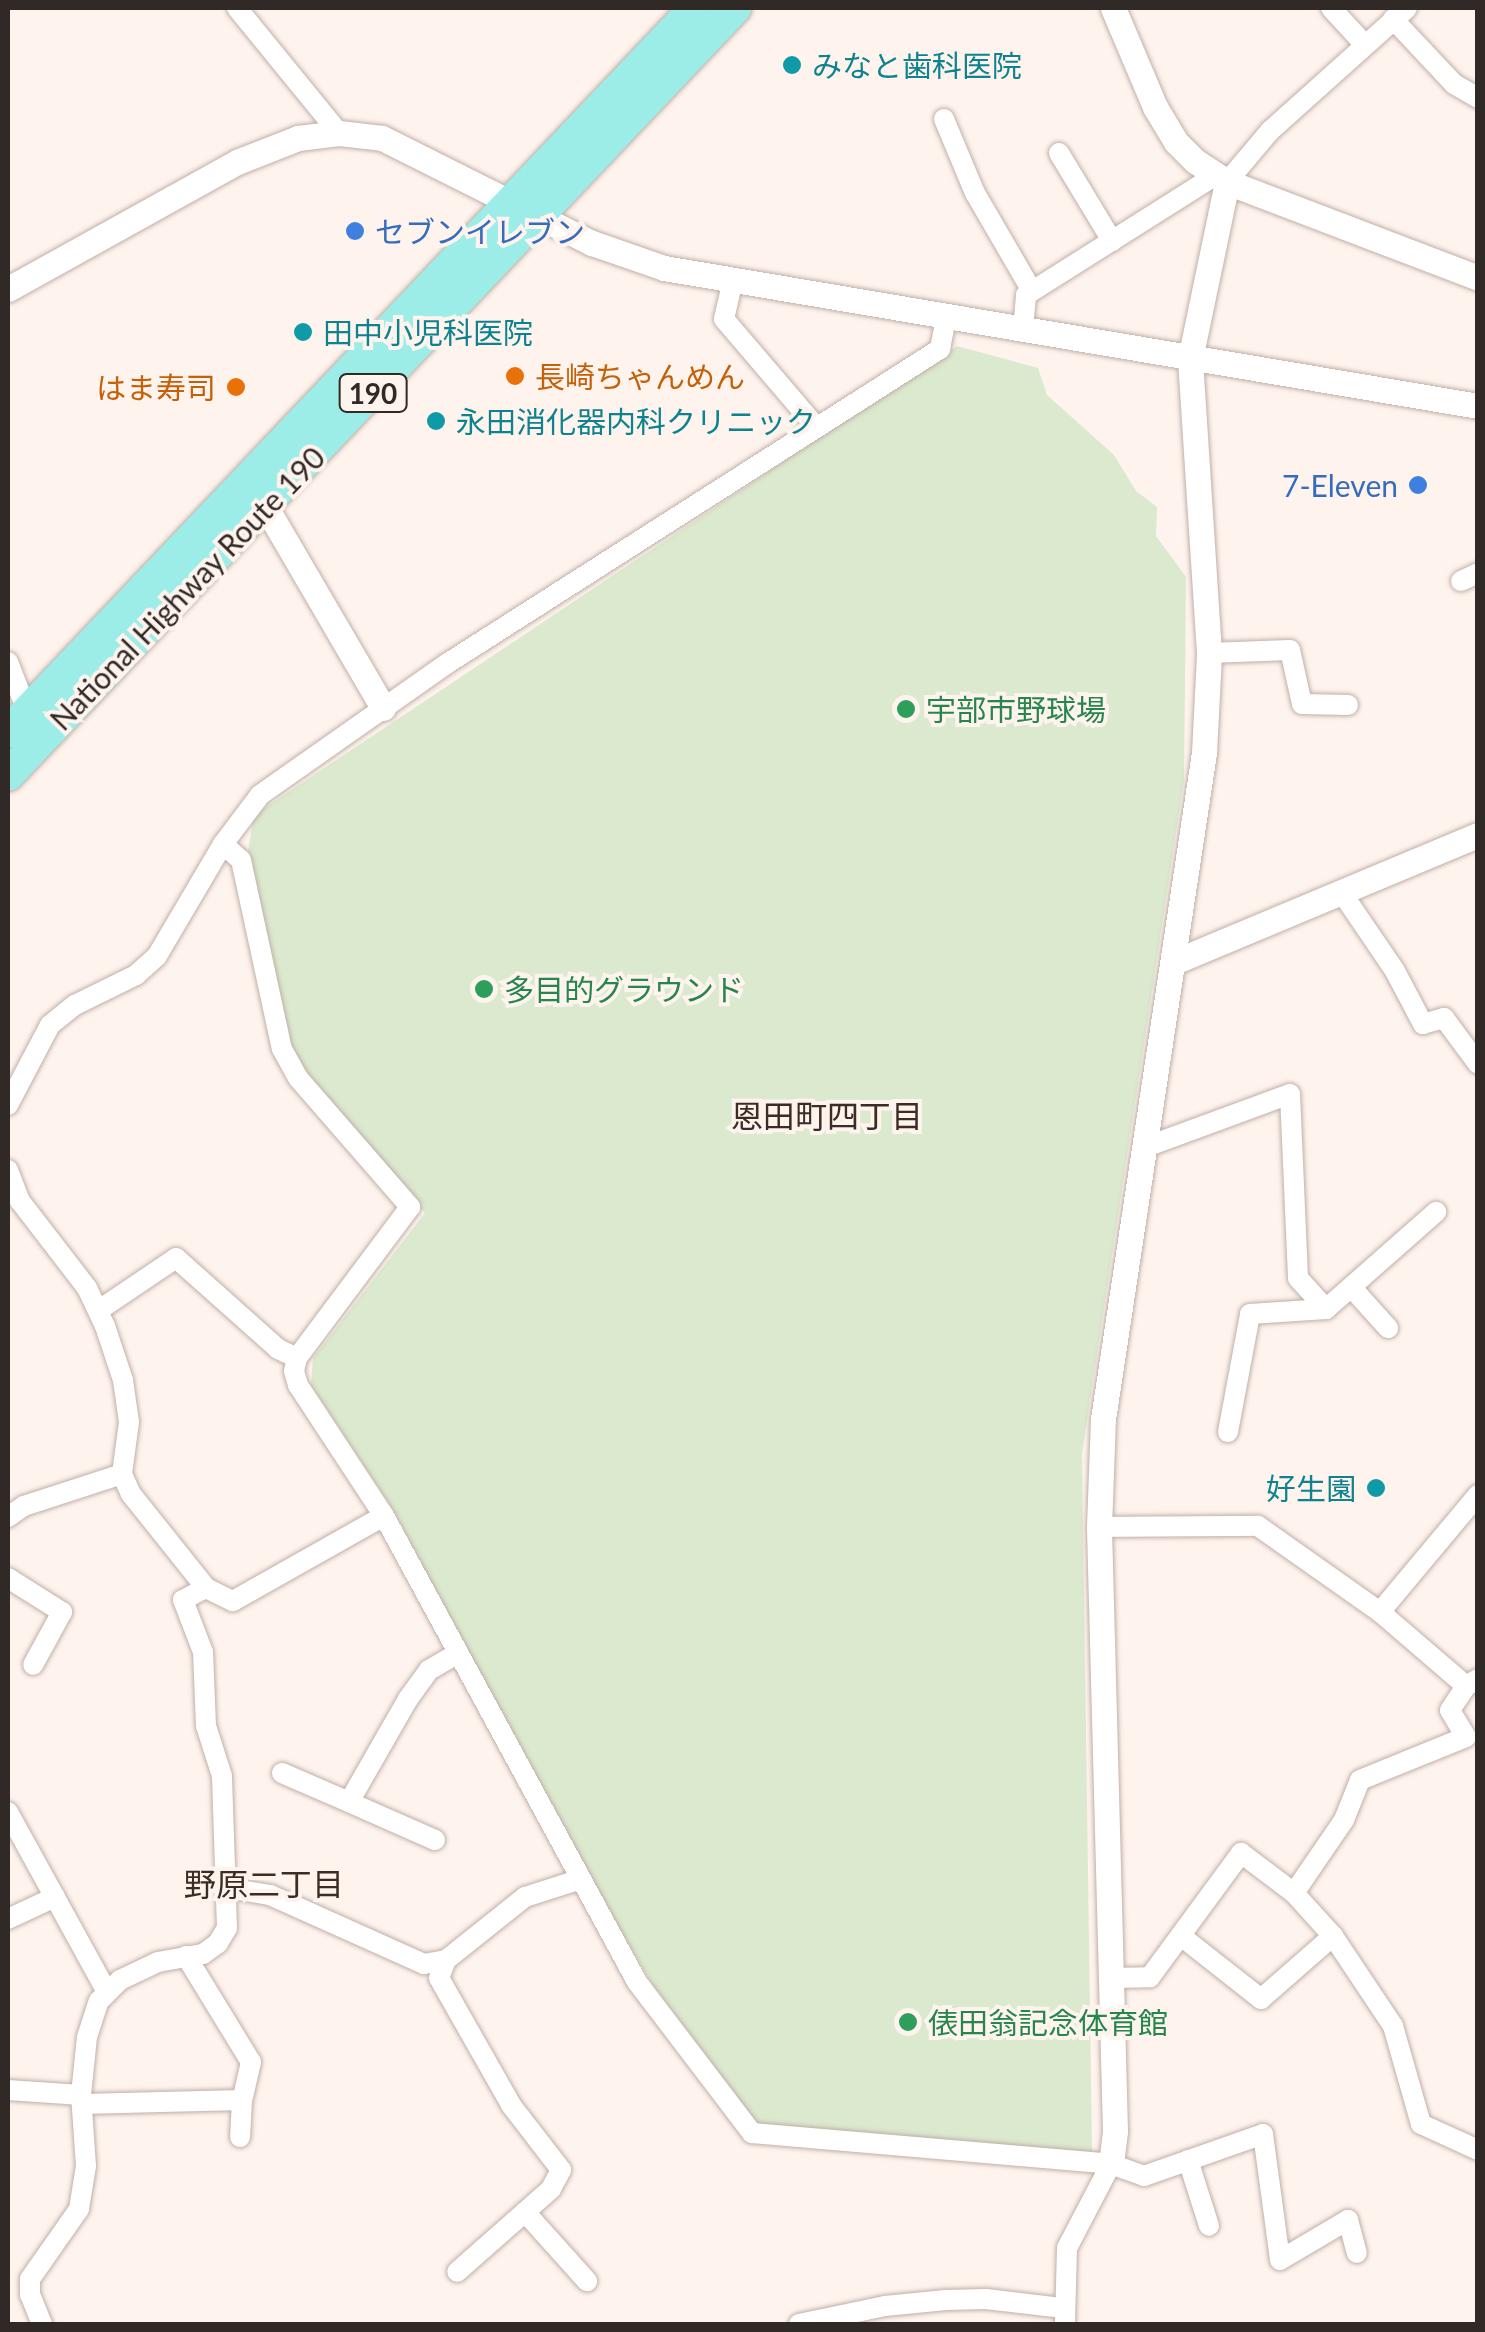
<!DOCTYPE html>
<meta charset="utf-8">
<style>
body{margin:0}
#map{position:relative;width:1485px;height:2332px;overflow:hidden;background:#fef3ed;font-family:Lato,"Noto Sans JP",sans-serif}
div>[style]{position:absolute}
.green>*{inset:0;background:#dbe9ce}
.roads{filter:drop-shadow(0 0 2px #c0afa7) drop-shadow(0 0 2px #c0afa7)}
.minor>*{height:20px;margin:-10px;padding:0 10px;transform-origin:10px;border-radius:10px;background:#fff}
.tertiary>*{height:25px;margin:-12.5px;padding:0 12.5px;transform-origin:12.5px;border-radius:12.5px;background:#fff}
.trunk>*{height:32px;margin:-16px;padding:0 16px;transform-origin:16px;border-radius:16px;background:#9cece8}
.dots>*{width:28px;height:28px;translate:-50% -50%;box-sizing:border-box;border:5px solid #fef3ed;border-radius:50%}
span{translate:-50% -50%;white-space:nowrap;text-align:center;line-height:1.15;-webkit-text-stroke:8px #fef3ed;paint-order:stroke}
.shield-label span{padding:2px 8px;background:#fef3ed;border:2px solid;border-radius:8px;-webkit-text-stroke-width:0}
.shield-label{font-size:28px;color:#302926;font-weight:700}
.culture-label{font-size:30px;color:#0d838f}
.left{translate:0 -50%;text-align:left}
.right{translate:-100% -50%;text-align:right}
.shop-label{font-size:30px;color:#366cbe}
.food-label{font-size:30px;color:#c56008}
.street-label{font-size:30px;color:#302926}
.leisure-label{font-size:30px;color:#27864d}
.neighbourhood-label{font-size:32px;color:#3a2d26}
.frame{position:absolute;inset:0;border:10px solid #302926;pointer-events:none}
</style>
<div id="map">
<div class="green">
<i style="clip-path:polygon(957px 346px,1038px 368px,1047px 395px,1114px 455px,1136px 491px,1157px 507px,1156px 536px,1186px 577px,1184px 780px,1082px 1454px,1092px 2152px,757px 2125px,655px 1988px,587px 1874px,394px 1511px,311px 1385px,313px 1358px,425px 1213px,306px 1076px,290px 1042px,248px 851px,254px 815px)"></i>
</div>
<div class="roads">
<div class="minor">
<i style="left:237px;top:8px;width:161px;rotate:50.8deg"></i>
<i style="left:1331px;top:8px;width:50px;rotate:47.4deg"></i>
<i style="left:1393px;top:19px;width:89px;rotate:46.8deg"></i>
<i style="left:1454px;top:84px;width:28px;rotate:30deg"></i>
<i style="left:944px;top:119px;width:80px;rotate:67.3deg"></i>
<i style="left:975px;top:193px;width:113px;rotate:59.8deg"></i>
<i style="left:1059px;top:153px;width:103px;rotate:58.9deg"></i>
<i style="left:1227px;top:182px;width:67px;rotate:-49.9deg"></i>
<i style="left:1270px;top:131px;width:184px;rotate:-41.9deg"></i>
<i style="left:733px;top:280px;width:40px;rotate:103deg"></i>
<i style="left:724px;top:319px;width:143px;rotate:49.5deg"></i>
<i style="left:1023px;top:330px;width:35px;rotate:-85deg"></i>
<i style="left:1026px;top:295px;width:225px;rotate:-32.3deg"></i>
<i style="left:1461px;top:581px;width:19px;rotate:-25deg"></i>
<i style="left:1209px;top:653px;width:81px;rotate:-2.1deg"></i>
<i style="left:1290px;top:650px;width:55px;rotate:77.5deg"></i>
<i style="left:1302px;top:704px;width:46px;rotate:1.2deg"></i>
<i style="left:8px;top:662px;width:53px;rotate:68.8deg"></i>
<i style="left:223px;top:844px;width:24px;rotate:42deg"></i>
<i style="left:241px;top:860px;width:193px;rotate:77.8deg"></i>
<i style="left:282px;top:1049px;width:33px;rotate:61deg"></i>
<i style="left:298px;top:1078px;width:171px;rotate:49deg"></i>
<i style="left:410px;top:1207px;width:189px;rotate:126.8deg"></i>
<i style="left:297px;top:1358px;width:13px;rotate:103deg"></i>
<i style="left:294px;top:1371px;width:15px;rotate:74deg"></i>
<i style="left:298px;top:1385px;width:157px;rotate:56.7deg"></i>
<i style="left:384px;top:1516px;width:530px;rotate:61.5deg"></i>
<i style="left:637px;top:1982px;width:190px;rotate:52.7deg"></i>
<i style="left:752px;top:2133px;width:360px;rotate:4.9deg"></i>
<i style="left:1111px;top:2164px;width:35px;rotate:20deg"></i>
<i style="left:1144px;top:2176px;width:126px;rotate:-19.4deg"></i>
<i style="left:1263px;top:2134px;width:127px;rotate:82.3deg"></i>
<i style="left:1280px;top:2260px;width:79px;rotate:-30.5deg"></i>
<i style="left:1348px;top:2220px;width:34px;rotate:75deg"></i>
<i style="left:1342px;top:893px;width:94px;rotate:55.8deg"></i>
<i style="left:1395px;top:971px;width:60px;rotate:62.2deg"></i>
<i style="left:1423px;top:1024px;width:22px;rotate:-16deg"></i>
<i style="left:1444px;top:1018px;width:57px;rotate:53.5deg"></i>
<i style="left:8px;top:1105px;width:90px;rotate:-62.3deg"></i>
<i style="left:50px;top:1025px;width:32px;rotate:-39deg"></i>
<i style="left:75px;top:1005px;width:68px;rotate:-26.2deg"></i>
<i style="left:136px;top:975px;width:28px;rotate:-42deg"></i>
<i style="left:157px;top:956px;width:130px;rotate:-59.5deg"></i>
<i style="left:223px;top:844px;width:61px;rotate:-52.9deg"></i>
<i style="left:260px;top:795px;width:230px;rotate:-35.1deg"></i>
<i style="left:448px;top:663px;width:584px;rotate:-32.55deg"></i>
<i style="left:940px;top:349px;width:32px;rotate:-79deg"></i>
<i style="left:1146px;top:1147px;width:153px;rotate:-20.2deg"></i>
<i style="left:1290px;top:1094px;width:184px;rotate:87.5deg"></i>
<i style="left:1298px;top:1278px;width:42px;rotate:47.9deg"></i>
<i style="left:1326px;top:1309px;width:147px;rotate:-41.4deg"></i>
<i style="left:8px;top:1170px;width:33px;rotate:69deg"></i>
<i style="left:20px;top:1201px;width:110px;rotate:52.4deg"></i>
<i style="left:87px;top:1288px;width:42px;rotate:64.7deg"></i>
<i style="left:105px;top:1326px;width:57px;rotate:71.6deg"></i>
<i style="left:123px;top:1380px;width:42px;rotate:81.9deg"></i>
<i style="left:129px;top:1422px;width:52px;rotate:97.7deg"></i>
<i style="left:122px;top:1474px;width:22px;rotate:66deg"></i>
<i style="left:131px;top:1494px;width:120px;rotate:51.4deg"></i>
<i style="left:206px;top:1588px;width:30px;rotate:26deg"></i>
<i style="left:233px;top:1601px;width:173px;rotate:-29.4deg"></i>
<i style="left:1352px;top:1288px;width:54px;rotate:48deg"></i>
<i style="left:99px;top:1310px;width:93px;rotate:-34deg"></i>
<i style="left:176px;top:1258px;width:137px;rotate:41.7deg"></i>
<i style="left:278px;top:1349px;width:21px;rotate:25deg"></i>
<i style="left:1228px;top:1432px;width:120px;rotate:-79.4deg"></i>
<i style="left:1250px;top:1314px;width:76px;rotate:-3.8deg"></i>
<i style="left:8px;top:1517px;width:19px;rotate:-35deg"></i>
<i style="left:24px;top:1506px;width:103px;rotate:-18.1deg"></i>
<i style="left:1099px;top:1527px;width:159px;rotate:-0.4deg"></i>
<i style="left:1258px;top:1526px;width:149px;rotate:35.2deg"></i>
<i style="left:1380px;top:1612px;width:113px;rotate:40.7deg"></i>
<i style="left:8px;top:1578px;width:64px;rotate:32.2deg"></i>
<i style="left:62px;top:1612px;width:60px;rotate:118.7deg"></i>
<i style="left:1380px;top:1612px;width:153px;rotate:-50.1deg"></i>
<i style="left:282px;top:1773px;width:73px;rotate:23.4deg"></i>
<i style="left:8px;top:1812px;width:203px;rotate:61.2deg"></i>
<i style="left:435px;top:1840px;width:94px;rotate:-156.2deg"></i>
<i style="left:349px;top:1802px;width:119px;rotate:-60.2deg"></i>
<i style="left:408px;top:1699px;width:36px;rotate:-54deg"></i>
<i style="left:429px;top:1670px;width:32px;rotate:-30deg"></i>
<i style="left:228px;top:1888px;width:43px;rotate:9.5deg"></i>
<i style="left:270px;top:1895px;width:169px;rotate:24.1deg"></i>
<i style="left:424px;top:1964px;width:22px;rotate:-10deg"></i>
<i style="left:446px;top:1960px;width:101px;rotate:-38.6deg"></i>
<i style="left:525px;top:1897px;width:59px;rotate:-17.8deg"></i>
<i style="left:1294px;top:1893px;width:88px;rotate:-55.6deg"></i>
<i style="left:1344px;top:1820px;width:43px;rotate:-68.2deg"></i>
<i style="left:1360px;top:1780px;width:114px;rotate:-22.1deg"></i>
<i style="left:1466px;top:1737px;width:31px;rotate:-121deg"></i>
<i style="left:1450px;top:1710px;width:29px;rotate:-56deg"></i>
<i style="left:1466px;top:1686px;width:14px;rotate:-30deg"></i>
<i style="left:8px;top:1919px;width:52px;rotate:-25.1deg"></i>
<i style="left:1181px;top:1936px;width:102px;rotate:38.2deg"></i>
<i style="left:1261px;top:1999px;width:96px;rotate:-41.2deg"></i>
<i style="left:186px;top:1956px;width:124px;rotate:58.5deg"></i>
<i style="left:251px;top:2062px;width:39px;rotate:103deg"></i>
<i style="left:242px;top:2100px;width:37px;rotate:93deg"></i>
<i style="left:446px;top:1960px;width:19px;rotate:111deg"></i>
<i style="left:439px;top:1978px;width:146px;rotate:60.4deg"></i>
<i style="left:511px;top:2105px;width:82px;rotate:52.4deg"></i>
<i style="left:561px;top:2170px;width:21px;rotate:118deg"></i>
<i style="left:551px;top:2189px;width:125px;rotate:138.6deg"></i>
<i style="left:1111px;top:1978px;width:39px;rotate:-1deg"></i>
<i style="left:1150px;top:1977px;width:154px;rotate:-53.7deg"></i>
<i style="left:1241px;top:1853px;width:66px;rotate:37deg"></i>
<i style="left:1294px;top:1893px;width:58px;rotate:47.8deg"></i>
<i style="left:1333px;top:1936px;width:108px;rotate:56.3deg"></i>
<i style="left:1393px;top:2026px;width:102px;rotate:74.1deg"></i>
<i style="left:1421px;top:2124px;width:63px;rotate:24.5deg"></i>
<i style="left:8px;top:2090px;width:73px;rotate:3.9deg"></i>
<i style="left:82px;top:2104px;width:160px;rotate:-1.4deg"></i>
<i style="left:1188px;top:2160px;width:69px;rotate:72.3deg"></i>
<i style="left:525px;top:2212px;width:93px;rotate:48.1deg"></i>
<i style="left:42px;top:2324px;width:31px;rotate:-112deg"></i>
<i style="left:30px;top:2295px;width:16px;rotate:-90deg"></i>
<i style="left:30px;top:2279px;width:85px;rotate:-55deg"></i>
<i style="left:79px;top:2209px;width:44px;rotate:-80.8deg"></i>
<i style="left:86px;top:2166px;width:71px;rotate:-94deg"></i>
<i style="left:81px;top:2095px;width:58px;rotate:-84.1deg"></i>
<i style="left:87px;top:2037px;width:38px;rotate:-72deg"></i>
<i style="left:99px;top:2001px;width:30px;rotate:-45deg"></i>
<i style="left:120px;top:1980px;width:42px;rotate:-25.3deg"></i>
<i style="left:158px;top:1962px;width:46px;rotate:-10.1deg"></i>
<i style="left:203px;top:1954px;width:19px;rotate:-36deg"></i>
<i style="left:218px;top:1943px;width:17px;rotate:-59deg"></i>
<i style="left:227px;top:1928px;width:152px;rotate:-91.9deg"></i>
<i style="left:222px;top:1776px;width:52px;rotate:-107.7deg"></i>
<i style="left:206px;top:1726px;width:74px;rotate:-92.3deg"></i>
<i style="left:203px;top:1652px;width:56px;rotate:-111deg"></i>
<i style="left:183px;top:1600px;width:26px;rotate:-28deg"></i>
<i style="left:799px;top:2324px;width:88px;rotate:-11.8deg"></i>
<i style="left:885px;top:2306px;width:61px;rotate:-5.6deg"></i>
<i style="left:946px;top:2300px;width:40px;rotate:-1.4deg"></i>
<i style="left:986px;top:2299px;width:78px;rotate:6.7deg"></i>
<i style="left:1065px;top:2324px;width:76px;rotate:-88.5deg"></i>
<i style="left:1067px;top:2248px;width:95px;rotate:-62.4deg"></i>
</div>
<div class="tertiary">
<i style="left:1113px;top:8px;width:108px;rotate:67deg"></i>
<i style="left:1155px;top:107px;width:41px;rotate:59deg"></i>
<i style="left:1176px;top:142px;width:27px;rotate:45deg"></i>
<i style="left:1195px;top:161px;width:38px;rotate:33deg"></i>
<i style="left:1227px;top:182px;width:269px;rotate:20.9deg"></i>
<i style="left:8px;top:289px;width:262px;rotate:-29deg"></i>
<i style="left:237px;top:162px;width:66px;rotate:-21.5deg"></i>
<i style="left:298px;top:138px;width:41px;rotate:-7deg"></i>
<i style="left:339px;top:133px;width:43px;rotate:6.6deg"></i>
<i style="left:382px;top:138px;width:235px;rotate:26.6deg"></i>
<i style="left:592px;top:243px;width:76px;rotate:19.1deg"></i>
<i style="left:664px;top:268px;width:826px;rotate:9.62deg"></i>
<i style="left:257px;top:492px;width:250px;rotate:59.7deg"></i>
<i style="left:1174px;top:962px;width:329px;rotate:-22.7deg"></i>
<i style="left:1111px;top:2164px;width:33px;rotate:-83deg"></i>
<i style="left:1115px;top:2131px;width:604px;rotate:-91.52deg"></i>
<i style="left:1099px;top:1527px;width:108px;rotate:-87.9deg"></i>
<i style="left:1103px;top:1419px;width:674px;rotate:-81.38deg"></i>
<i style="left:1204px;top:753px;width:100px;rotate:-87.1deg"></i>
<i style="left:1209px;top:653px;width:295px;rotate:-93.7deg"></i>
<i style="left:1190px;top:359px;width:181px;rotate:-78.2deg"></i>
</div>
<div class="trunk">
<i style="left:8px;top:732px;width:998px;rotate:-46.5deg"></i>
<i style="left:8px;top:775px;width:1057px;rotate:-46.53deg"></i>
</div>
</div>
<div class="dots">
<i style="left:792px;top:65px;background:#0f9aa8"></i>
<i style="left:355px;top:231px;background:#3f7fe0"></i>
<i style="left:303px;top:332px;background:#0f9aa8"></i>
<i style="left:515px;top:376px;background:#e8710a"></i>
<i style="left:236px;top:387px;background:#e8710a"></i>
<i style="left:436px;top:421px;background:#0f9aa8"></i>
<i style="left:1418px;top:485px;background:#3f7fe0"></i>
<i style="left:906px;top:709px;background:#2e9e5b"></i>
<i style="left:484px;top:989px;background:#2e9e5b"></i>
<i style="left:1376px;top:1488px;background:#0f9aa8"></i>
<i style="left:908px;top:2022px;background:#2e9e5b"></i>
</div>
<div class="shield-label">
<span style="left:373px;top:393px">190</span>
</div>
<div class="culture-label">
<span class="left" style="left:812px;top:65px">みなと歯科医院</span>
<span class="left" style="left:323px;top:332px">田中小児科医院</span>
<span class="left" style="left:456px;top:421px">永田消化器内科クリニック</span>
<span class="right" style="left:1356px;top:1488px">好生園</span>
</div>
<div class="shop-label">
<span class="left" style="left:375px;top:231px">セブンイレブン</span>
<span class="right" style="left:1398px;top:485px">7-Eleven</span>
</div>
<div class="food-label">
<span class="left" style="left:535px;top:376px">長崎ちゃんめん</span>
<span class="right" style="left:216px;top:387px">はま寿司</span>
</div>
<div class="street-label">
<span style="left:187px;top:588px;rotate:-46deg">National Highway Route 190</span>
</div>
<div class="leisure-label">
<span class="left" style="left:926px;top:709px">宇部市野球場</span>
<span class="left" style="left:504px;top:989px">多目的グラウンド</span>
<span class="left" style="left:928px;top:2022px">俵田翁記念体育館</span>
</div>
<div class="neighbourhood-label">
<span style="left:827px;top:1116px">恩田町四丁目</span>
<span style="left:264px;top:1884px">野原二丁目</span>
</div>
<div class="frame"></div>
</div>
